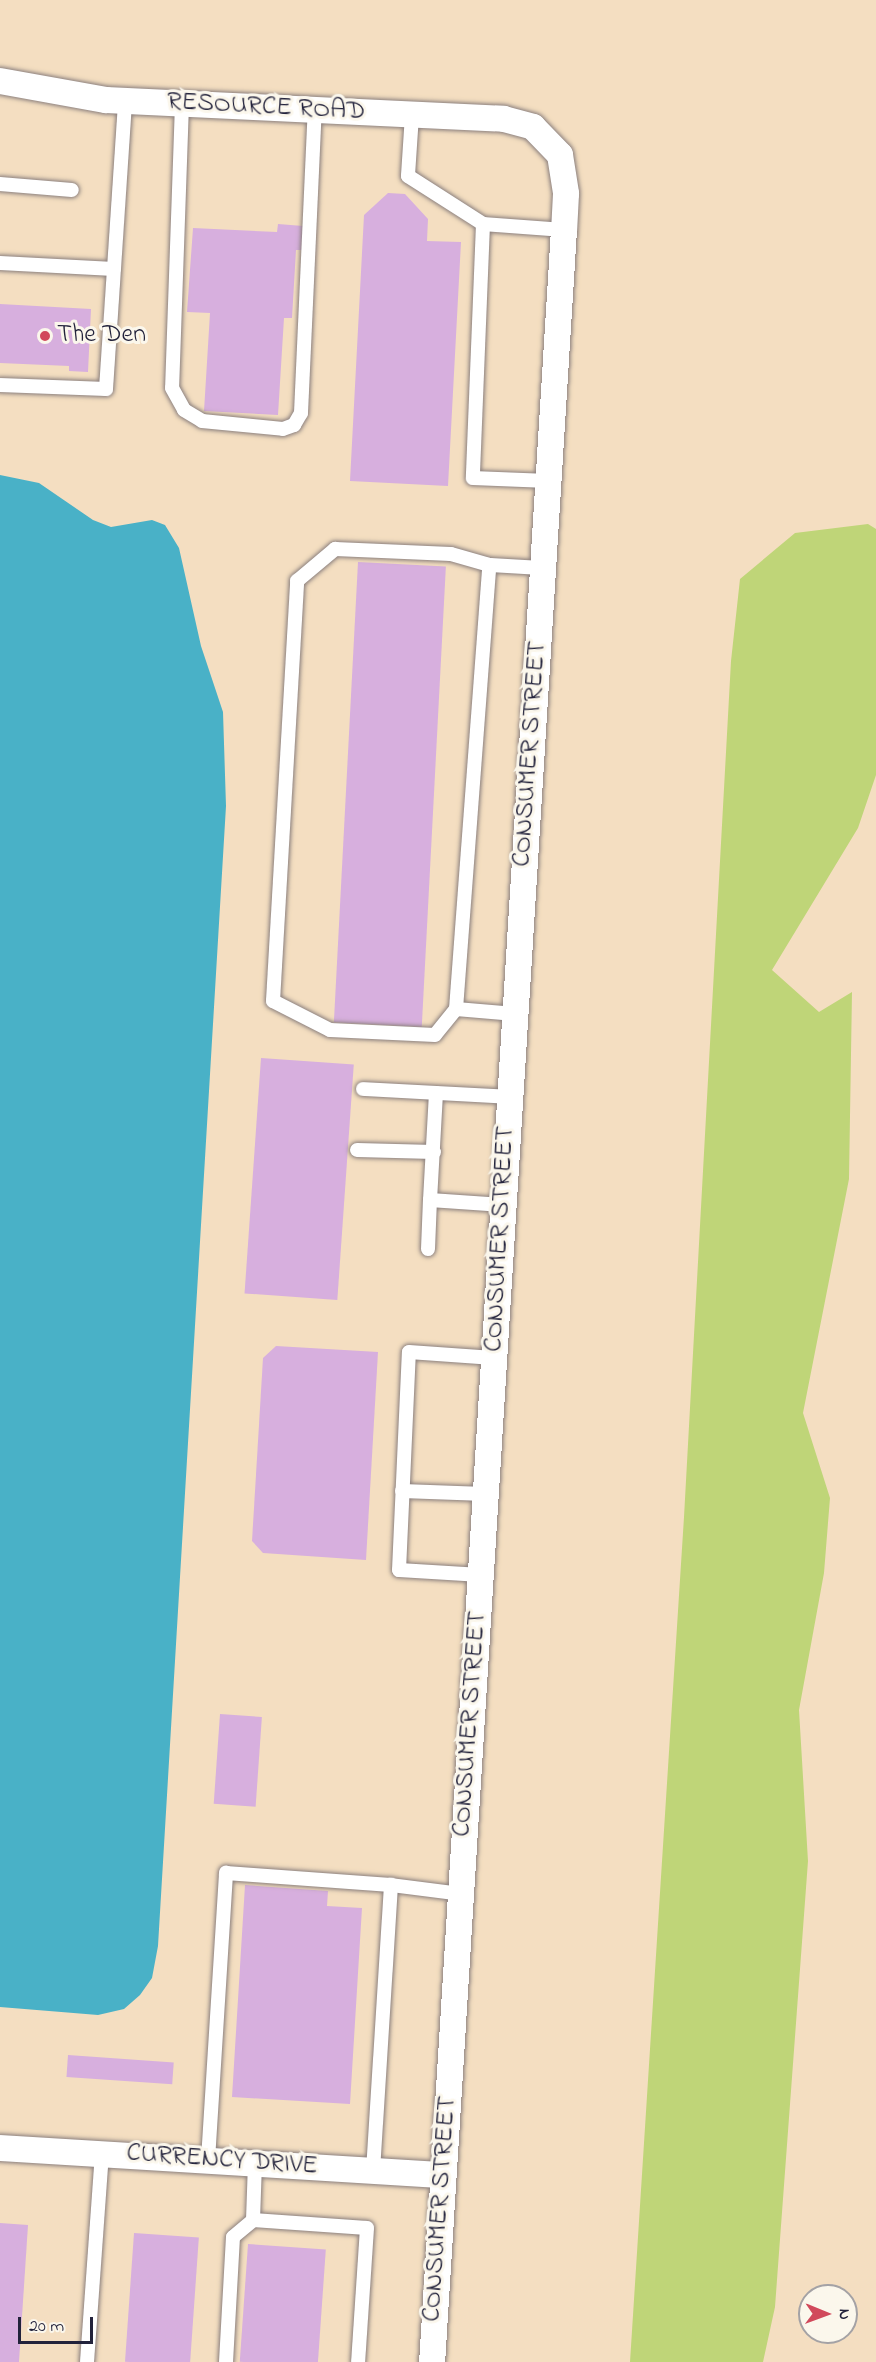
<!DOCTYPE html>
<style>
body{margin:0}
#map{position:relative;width:876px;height:2362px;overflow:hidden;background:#f4dec1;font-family:"Indie Flower",sans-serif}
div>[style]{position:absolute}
.green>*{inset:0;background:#bfd578}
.water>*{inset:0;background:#49b1c7}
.building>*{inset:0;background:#d7afde;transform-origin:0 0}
.roads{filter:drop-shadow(0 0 2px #8b807e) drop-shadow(0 0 2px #8b807e)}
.service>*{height:14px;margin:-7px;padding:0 7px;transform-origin:7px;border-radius:7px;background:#fff}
.minor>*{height:26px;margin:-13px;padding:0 13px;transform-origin:13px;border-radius:13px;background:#fff}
.dots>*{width:16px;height:16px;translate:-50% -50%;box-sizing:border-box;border:3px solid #fbf7ec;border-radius:50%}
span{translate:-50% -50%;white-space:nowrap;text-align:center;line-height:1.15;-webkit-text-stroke:6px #fbf7ec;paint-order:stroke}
.street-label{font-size:26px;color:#22223b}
.poi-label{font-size:26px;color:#22223b}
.left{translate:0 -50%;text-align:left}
.north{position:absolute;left:798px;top:2284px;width:60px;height:60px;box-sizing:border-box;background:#fbf7ec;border:2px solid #a4a2a5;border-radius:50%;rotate:91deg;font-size:16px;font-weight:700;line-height:24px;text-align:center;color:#22223b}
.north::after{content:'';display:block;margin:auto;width:21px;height:27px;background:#d1495b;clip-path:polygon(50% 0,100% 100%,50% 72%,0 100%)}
.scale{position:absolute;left:18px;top:2317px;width:75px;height:27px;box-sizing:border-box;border:3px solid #22223b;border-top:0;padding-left:8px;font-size:18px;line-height:21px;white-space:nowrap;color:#22223b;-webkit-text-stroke:4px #fbf7ec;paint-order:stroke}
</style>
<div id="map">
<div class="green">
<i style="clip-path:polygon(868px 524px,876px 529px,876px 775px,858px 828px,772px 970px,819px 1012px,852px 992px,849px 1179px,803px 1413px,830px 1498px,824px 1573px,799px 1710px,808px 1861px,775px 2307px,763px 2362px,630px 2362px,684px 1517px,731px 661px,740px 579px,795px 533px)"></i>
</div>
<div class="water">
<i style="clip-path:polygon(0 475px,39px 483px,93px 520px,111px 527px,152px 520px,165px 525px,179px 548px,201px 646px,223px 712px,226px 806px,158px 1946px,152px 1978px,140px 1995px,124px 2009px,98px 2015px,0 2007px)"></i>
</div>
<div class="building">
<i style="clip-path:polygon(388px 193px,405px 194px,428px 219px,427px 241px,461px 242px,448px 486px,350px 481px,364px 215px)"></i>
<i style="clip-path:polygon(278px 224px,303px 226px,302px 250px,296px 250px,292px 318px,284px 318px,278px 415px,204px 411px,210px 313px,187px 312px,193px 228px,277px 232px)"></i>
<i style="clip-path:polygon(0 304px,91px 309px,88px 372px,69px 371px,69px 366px,0 363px)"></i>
<i style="left:358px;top:562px;width:88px;height:461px;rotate:3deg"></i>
<i style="left:261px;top:1058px;width:93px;height:236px;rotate:4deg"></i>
<i style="clip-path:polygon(276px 1346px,378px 1352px,366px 1560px,263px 1553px,252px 1541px,263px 1358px)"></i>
<i style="left:220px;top:1714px;width:42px;height:90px;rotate:4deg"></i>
<i style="clip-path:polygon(245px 1885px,328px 1891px,327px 1906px,362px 1908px,350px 2104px,232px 2097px)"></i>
<i style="left:68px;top:2055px;width:106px;height:22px;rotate:4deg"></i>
<i style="clip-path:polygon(0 2223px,28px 2225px,19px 2362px,0 2362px)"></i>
<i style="left:134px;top:2233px;width:65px;height:129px;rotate:4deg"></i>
<i style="left:248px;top:2244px;width:78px;height:118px;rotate:4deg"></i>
</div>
<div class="roads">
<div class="service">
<i style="left:182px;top:104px;width:284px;rotate:92deg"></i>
<i style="left:172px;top:388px;width:25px;rotate:61deg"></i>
<i style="left:184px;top:410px;width:21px;rotate:31deg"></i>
<i style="left:202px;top:421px;width:81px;rotate:5.6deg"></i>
<i style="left:283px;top:429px;width:12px;rotate:-20deg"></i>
<i style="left:294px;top:425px;width:14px;rotate:-60deg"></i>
<i style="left:301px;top:413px;width:303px;rotate:-87.4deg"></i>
<i style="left:412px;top:115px;width:61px;rotate:93.8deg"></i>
<i style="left:408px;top:176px;width:89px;rotate:32.6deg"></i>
<i style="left:483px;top:224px;width:254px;rotate:92.3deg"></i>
<i style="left:473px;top:478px;width:75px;rotate:2.3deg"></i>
<i style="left:0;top:184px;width:72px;rotate:4.8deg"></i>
<i style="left:483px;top:224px;width:81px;rotate:4.2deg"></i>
<i style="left:0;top:263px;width:114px;rotate:3deg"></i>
<i style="left:0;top:385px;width:106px;rotate:2.2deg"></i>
<i style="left:106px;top:389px;width:289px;rotate:-86.2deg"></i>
<i style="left:456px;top:1009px;width:33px;rotate:129deg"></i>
<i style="left:435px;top:1035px;width:105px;rotate:-177.3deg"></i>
<i style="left:330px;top:1030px;width:64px;rotate:-153deg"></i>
<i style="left:273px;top:1001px;width:421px;rotate:-86.7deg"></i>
<i style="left:297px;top:581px;width:50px;rotate:-40.1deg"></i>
<i style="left:335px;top:549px;width:116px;rotate:2.5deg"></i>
<i style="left:451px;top:554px;width:40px;rotate:16deg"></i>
<i style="left:515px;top:1014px;width:59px;rotate:-175.2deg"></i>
<i style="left:456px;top:1009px;width:445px;rotate:-85.7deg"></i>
<i style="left:489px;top:565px;width:54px;rotate:3.2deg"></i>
<i style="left:363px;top:1089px;width:147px;rotate:3.1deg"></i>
<i style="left:436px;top:1093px;width:107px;rotate:93.2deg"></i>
<i style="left:430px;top:1200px;width:73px;rotate:3.9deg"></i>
<i style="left:357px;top:1150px;width:77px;rotate:1.5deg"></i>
<i style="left:428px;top:1249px;width:49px;rotate:-87.7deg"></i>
<i style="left:402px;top:1491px;width:83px;rotate:2.1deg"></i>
<i style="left:481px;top:1575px;width:82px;rotate:-176.5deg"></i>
<i style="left:399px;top:1570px;width:218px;rotate:-87.4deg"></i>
<i style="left:409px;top:1352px;width:85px;rotate:4deg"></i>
<i style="left:208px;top:2160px;width:288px;rotate:-86.4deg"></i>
<i style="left:226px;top:1873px;width:165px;rotate:4.2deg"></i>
<i style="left:255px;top:2163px;width:57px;rotate:92deg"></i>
<i style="left:253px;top:2220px;width:114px;rotate:4deg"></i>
<i style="left:367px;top:2228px;width:134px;rotate:93.8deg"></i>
<i style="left:373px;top:2171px;width:287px;rotate:-86.4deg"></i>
<i style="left:391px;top:1885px;width:71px;rotate:7.3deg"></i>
<i style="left:87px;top:2362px;width:209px;rotate:-85.9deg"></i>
<i style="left:226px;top:2362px;width:125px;rotate:-86.8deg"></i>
<i style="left:233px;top:2237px;width:26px;rotate:-40deg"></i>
</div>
<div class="minor">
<i style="left:0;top:81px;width:108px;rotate:10.2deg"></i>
<i style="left:106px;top:100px;width:398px;rotate:2.7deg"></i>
<i style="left:504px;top:119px;width:30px;rotate:15deg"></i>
<i style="left:533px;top:127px;width:39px;rotate:46deg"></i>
<i style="left:560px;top:155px;width:39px;rotate:81deg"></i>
<i style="left:566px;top:194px;width:36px;rotate:93deg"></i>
<i style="left:564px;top:230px;width:2136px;rotate:93.54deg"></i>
<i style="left:0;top:2148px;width:444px;rotate:3.5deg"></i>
</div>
</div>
<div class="dots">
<i style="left:45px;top:336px;background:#d1495b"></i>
</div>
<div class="street-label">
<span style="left:266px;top:108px;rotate:3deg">RESOURCE ROAD</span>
<span style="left:531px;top:754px;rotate:-86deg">CONSUMER STREET</span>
<span style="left:501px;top:1239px;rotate:-87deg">CONSUMER STREET</span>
<span style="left:471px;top:1724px;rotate:-86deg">CONSUMER STREET</span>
<span style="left:222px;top:2161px;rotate:4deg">CURRENCY DRIVE</span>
<span style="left:441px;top:2209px;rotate:-86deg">CONSUMER STREET</span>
</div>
<div class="poi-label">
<span class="left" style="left:57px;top:336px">The Den</span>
</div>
<div class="north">N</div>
<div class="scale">20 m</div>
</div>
